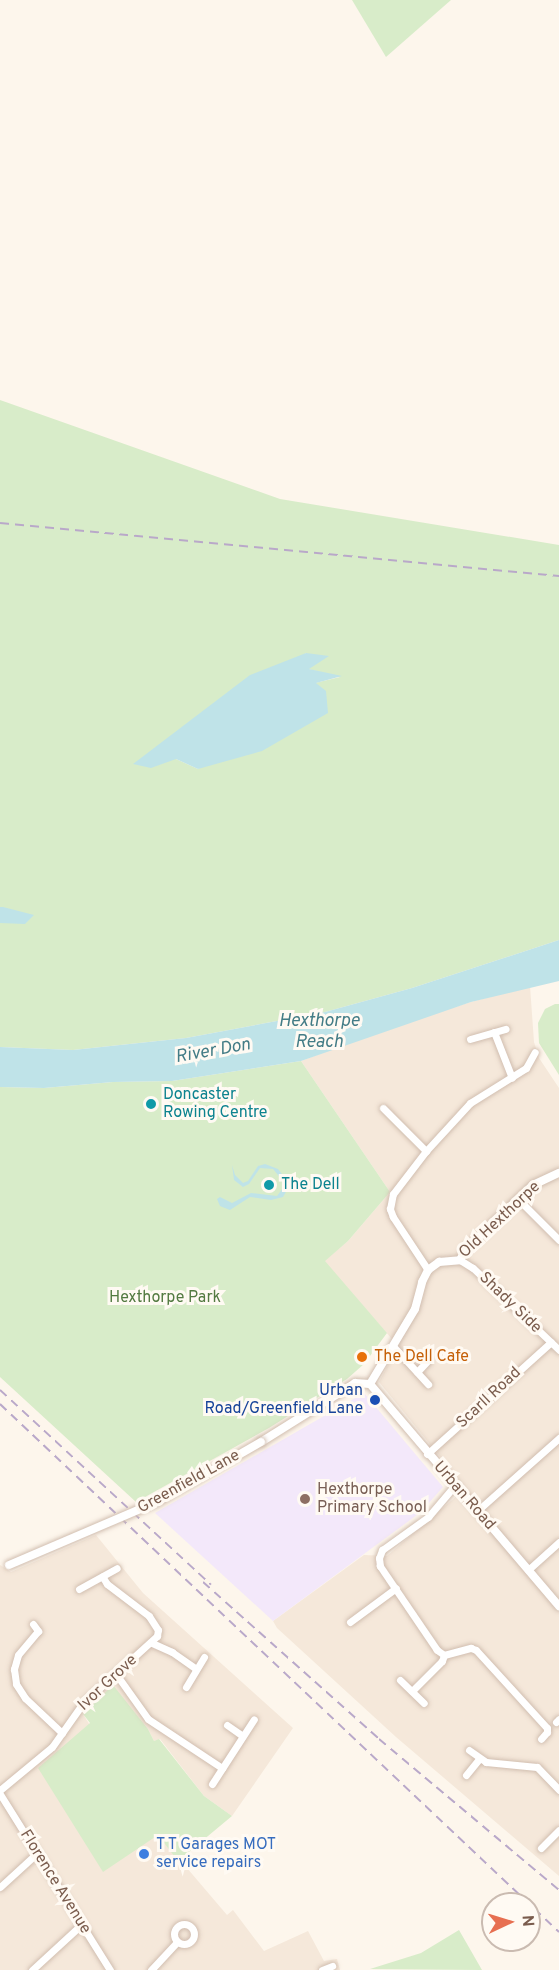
<!DOCTYPE html>
<style>
body{margin:0}
#map{position:relative;width:559px;height:1970px;overflow:hidden;background:#fdf6ec;font-family:Overpass,sans-serif}
div>[style]{position:absolute}
.residential>*{inset:0;background:#f5e8da}
.education>*{inset:0;background:#f3e8fa}
.green>*{inset:0;background:#d8ecc9}
.water>*{inset:0;background:#bfe3e8}
.roads{filter:drop-shadow(0 0 2px #d1beb0) drop-shadow(0 0 2px #d1beb0)}
.minor>*{height:7px;margin:-3.5px;padding:0 3.5px;transform-origin:3.5px;border-radius:3.5px;background:#fff}
.minor>.ring{margin:-3.5px;padding:0;box-sizing:content-box;background:none;border:7px solid #fff;border-radius:50%}
.tertiary>*{height:8px;margin:-4px;padding:0 4px;transform-origin:4px;border-radius:4px;background:#fff}
.rail>*{height:2px;margin-top:-1px;transform-origin:0;background:repeating-linear-gradient(90deg,#b9a8c9 0 9px,transparent 0 15px)}
.bridges{filter:drop-shadow(0 0 2px #d1beb0) drop-shadow(0 0 2px #d1beb0)}
.tertiary-bridge>*{height:8px;margin:-4px;padding:0 4px;transform-origin:4px;border-radius:4px;background:#fff}
.dots>*{width:16px;height:16px;translate:-50% -50%;box-sizing:border-box;border:3px solid #fffaf3;border-radius:50%}
span{translate:-50% -50%;white-space:nowrap;text-align:center;line-height:1.15;-webkit-text-stroke:6px #fffaf3;paint-order:stroke}
.culture-label{font-size:16px;color:#0d838f}
.left{translate:0 -50%;text-align:left}
.street-label{font-size:16px;color:#7a5c4d}
.park-label{font-size:16px;color:#537a41}
.food-label{font-size:16px;color:#c56008}
.transit-label{font-size:16px;color:#164399}
.right{translate:-100% -50%;text-align:right}
.education-label{font-size:16px;color:#785e54}
.shop-label{font-size:16px;color:#366cbe}
.water-label{font-size:18px;color:#437c86;font-style:italic}
.north{position:absolute;left:481px;top:1892px;width:60px;height:60px;box-sizing:border-box;background:#fffaf3;border:2px solid #cabbb1;border-radius:50%;rotate:86deg;font-size:16px;font-weight:700;line-height:24px;text-align:center;color:#7a5c4d}
.north::after{content:'';display:block;margin:auto;width:21px;height:27px;background:#e76f51;clip-path:polygon(50% 0,100% 100%,50% 72%,0 100%)}
</style>
<div id="map">
<div class="residential">
<i style="clip-path:polygon(530px 986px,534px 1042px,539px 1058px,559px 1088px,559px 1876px,396px 1737px,277px 1628px,273px 1621px,364px 1555px,387px 1556px,466px 1488px,379px 1382px,398px 1346px,324px 1261px,348px 1241px,390px 1192px,301px 1061px,395px 1026px,471px 1002px)"></i>
<i style="clip-path:polygon(96px 1535px,143px 1593px,293px 1728px,232px 1816px,204px 1796px,160px 1739px,154px 1741px,148px 1729px,113px 1686px,83px 1714px,158px 1834px,227px 1915px,233px 1910px,264px 1951px,308px 1931px,324px 1961px,337px 1959px,340px 1970px,0 1970px,0 1565px,11px 1572px)"></i>
</div>
<div class="education">
<i style="clip-path:polygon(364px 1393px,443px 1487px,421px 1512px,273px 1621px,155px 1513px)"></i>
</div>
<div class="green">
<i style="clip-path:polygon(352px 0,451px 0,386px 57px)"></i>
<i style="clip-path:polygon(evenodd,0 400px,280px 499px,559px 545px,559px 940px,412px 988px,325px 1012px,186px 1038px,73px 1050px,0 1047px,0 400px,306px 653px,308px 669px,340px 677px,315px 683px,317px 687px,198px 769px,176px 759px,306px 653px)"></i>
<i style="clip-path:polygon(555px 1004px,559px 1004px,559px 1075px,539px 1043px,538px 1023px,545px 1009px)"></i>
<i style="clip-path:polygon(301px 1061px,390px 1192px,348px 1241px,325px 1261px,387px 1333px,364px 1364px,347px 1379px,269px 1428px,136px 1502px,0 1377px,0 1087px,44px 1088px,113px 1082px,172px 1081px)"></i>
<i style="clip-path:polygon(113px 1685px,148px 1729px,154px 1741px,159px 1739px,204px 1796px,232px 1816px,178px 1861px,158px 1835px,103px 1872px,38px 1768px,90px 1723px,83px 1714px)"></i>
<i style="clip-path:polygon(459px 1930px,482px 1970px,370px 1969px,421px 1953px)"></i>
</div>
<div class="water">
<i style="clip-path:polygon(306px 653px,329px 656px,309px 669px,342px 676px,316px 683px,326px 691px,328px 713px,262px 751px,198px 769px,176px 759px,151px 768px,133px 764px,250px 675px)"></i>
<i style="clip-path:polygon(0 907px,3px 907px,34px 915px,25px 924px,0 923px)"></i>
<i style="clip-path:polygon(559px 940px,559px 981px,471px 1002px,301px 1061px,172px 1081px,113px 1082px,44px 1088px,0 1087px,0 1047px,73px 1050px,186px 1038px,325px 1012px,412px 988px)"></i>
<i style="clip-path:polygon(265px 1164px,278px 1169px,286px 1179px,287px 1190px,283px 1197px,271px 1200px,250px 1197px,230px 1210px,220px 1206px,217px 1199px,220px 1197px,232px 1203px,251px 1193px,277px 1196px,283px 1188px,283px 1181px,273px 1169px,260px 1168px,249px 1184px,243px 1187px,234px 1180px,232px 1165px,235px 1175px,243px 1183px,248px 1181px,258px 1166px)"></i>
</div>
<div class="roads">
<div class="minor">
<i style="left:494px;top:1032px;width:49px;rotate:68.6deg"></i>
<i style="left:470px;top:1039px;width:37px;rotate:-16deg"></i>
<i style="left:383px;top:1108px;width:61px;rotate:45deg"></i>
<i style="left:518px;top:1199px;width:58px;rotate:45deg"></i>
<i style="left:460px;top:1260px;width:15px;rotate:32deg"></i>
<i style="left:473px;top:1268px;width:119px;rotate:43.6deg"></i>
<i style="left:428px;top:1270px;width:64px;rotate:-123.4deg"></i>
<i style="left:393px;top:1217px;width:9px;rotate:-111deg"></i>
<i style="left:390px;top:1209px;width:15px;rotate:-79deg"></i>
<i style="left:393px;top:1194px;width:54px;rotate:-52.5deg"></i>
<i style="left:426px;top:1151px;width:65px;rotate:-47.5deg"></i>
<i style="left:470px;top:1103px;width:66px;rotate:-32deg"></i>
<i style="left:526px;top:1068px;width:18px;rotate:-61deg"></i>
<i style="left:393px;top:1346px;width:52px;rotate:47.4deg"></i>
<i style="left:417px;top:1372px;width:16px;rotate:-47deg"></i>
<i style="left:427px;top:1454px;width:167px;rotate:-42.1deg"></i>
<i style="left:477px;top:1511px;width:110px;rotate:-41.7deg"></i>
<i style="left:528px;top:1570px;width:42px;rotate:-42.1deg"></i>
<i style="left:79px;top:1589px;width:43px;rotate:-28.9deg"></i>
<i style="left:350px;top:1622px;width:57px;rotate:-36.5deg"></i>
<i style="left:33px;top:1624px;width:9px;rotate:54deg"></i>
<i style="left:38px;top:1631px;width:31px;rotate:130deg"></i>
<i style="left:18px;top:1655px;width:15px;rotate:106deg"></i>
<i style="left:14px;top:1669px;width:15px;rotate:82deg"></i>
<i style="left:16px;top:1684px;width:17px;rotate:57deg"></i>
<i style="left:25px;top:1698px;width:51px;rotate:43.4deg"></i>
<i style="left:152px;top:1643px;width:22px;rotate:24deg"></i>
<i style="left:172px;top:1652px;width:29px;rotate:35deg"></i>
<i style="left:444px;top:1655px;width:9px;rotate:-144deg"></i>
<i style="left:437px;top:1650px;width:102px;rotate:-124.2deg"></i>
<i style="left:380px;top:1566px;width:8px;rotate:-97deg"></i>
<i style="left:379px;top:1558px;width:9px;rotate:-69deg"></i>
<i style="left:382px;top:1550px;width:57px;rotate:-35.7deg"></i>
<i style="left:428px;top:1517px;width:42px;rotate:-49.8deg"></i>
<i style="left:116px;top:1674px;width:55px;rotate:54.6deg"></i>
<i style="left:148px;top:1719px;width:89px;rotate:33.5deg"></i>
<i style="left:400px;top:1680px;width:33px;rotate:44deg"></i>
<i style="left:186px;top:1687px;width:35px;rotate:-59deg"></i>
<i style="left:412px;top:1691px;width:42px;rotate:-45deg"></i>
<i style="left:442px;top:1661px;width:6px;rotate:-72deg"></i>
<i style="left:444px;top:1655px;width:28px;rotate:-15deg"></i>
<i style="left:471px;top:1648px;width:5px;rotate:22deg"></i>
<i style="left:476px;top:1650px;width:105px;rotate:47.7deg"></i>
<i style="left:547px;top:1728px;width:4px;rotate:90deg"></i>
<i style="left:547px;top:1732px;width:9px;rotate:131deg"></i>
<i style="left:556px;top:1722px;width:4px;rotate:-45deg"></i>
<i style="left:227px;top:1725px;width:19px;rotate:35deg"></i>
<i style="left:469px;top:1750px;width:21px;rotate:35deg"></i>
<i style="left:486px;top:1762px;width:51px;rotate:5.6deg"></i>
<i style="left:537px;top:1767px;width:32px;rotate:46deg"></i>
<i style="left:466px;top:1775px;width:21px;rotate:-51deg"></i>
<i style="left:212px;top:1784px;width:77px;rotate:-57.1deg"></i>
<i style="left:0;top:1790px;width:67px;rotate:-39.6deg"></i>
<i style="left:52px;top:1747px;width:54px;rotate:-54.8deg"></i>
<i style="left:83px;top:1703px;width:100px;rotate:-42.2deg"></i>
<i style="left:157px;top:1636px;width:6px;rotate:-81deg"></i>
<i style="left:158px;top:1630px;width:17px;rotate:-123deg"></i>
<i style="left:149px;top:1616px;width:53px;rotate:-142.7deg"></i>
<i style="left:107px;top:1584px;width:9px;rotate:-122deg"></i>
<i style="left:0;top:1794px;width:208px;rotate:58deg"></i>
<i style="left:541px;top:1848px;width:25px;rotate:-45deg"></i>
<i style="left:0;top:1887px;width:49px;rotate:-42.5deg"></i>
<i class="ring" style="left:174px;top:1924px;width:13px;height:13px"></i>
<i style="left:32px;top:1970px;width:67px;rotate:-42.6deg"></i>
<i style="left:151px;top:1970px;width:38px;rotate:-47deg"></i>
<i style="left:322px;top:1970px;width:11px;rotate:-22deg"></i>
</div>
<div class="tertiary">
<i style="left:370px;top:1384px;width:87px;rotate:-59deg"></i>
<i style="left:415px;top:1309px;width:28px;rotate:-75deg"></i>
<i style="left:422px;top:1282px;width:13px;rotate:-63deg"></i>
<i style="left:428px;top:1270px;width:14px;rotate:-36deg"></i>
<i style="left:439px;top:1262px;width:21px;rotate:-5deg"></i>
<i style="left:460px;top:1260px;width:13px;rotate:-61deg"></i>
<i style="left:466px;top:1249px;width:93px;rotate:-43.7deg"></i>
<i style="left:533px;top:1185px;width:29px;rotate:-25deg"></i>
<i style="left:370px;top:1384px;width:292px;rotate:49.6deg"></i>
<i style="left:261px;top:1442px;width:111px;rotate:-32.1deg"></i>
<i style="left:355px;top:1383px;width:15px;rotate:4deg"></i>
</div>
</div>
<div class="rail">
<i style="left:0;top:523px;width:562px;rotate:5.42deg"></i>
<i style="left:0;top:1390px;width:287px;rotate:42.7deg"></i>
<i style="left:0;top:1404px;width:769px;rotate:43.37deg"></i>
<i style="left:203px;top:1582px;width:236px;rotate:41.7deg"></i>
<i style="left:379px;top:1739px;width:235px;rotate:40deg"></i>
</div>
<div class="bridges">
<div class="tertiary-bridge">
<i style="left:9px;top:1565px;width:161px;rotate:-23.1deg"></i>
<i style="left:157px;top:1502px;width:120px;rotate:-30deg"></i>
</div>
</div>
<div class="dots">
<i style="left:151px;top:1104px;background:#0f9aa8"></i>
<i style="left:269px;top:1185px;background:#0f9aa8"></i>
<i style="left:362px;top:1357px;background:#e8710a"></i>
<i style="left:375px;top:1400px;background:#1a4fb4"></i>
<i style="left:305px;top:1499px;background:#8d6e63"></i>
<i style="left:144px;top:1854px;background:#3f7fe0"></i>
</div>
<div class="culture-label">
<span class="left" style="left:163px;top:1104px">Doncaster<br>Rowing Centre</span>
<span class="left" style="left:281px;top:1185px">The Dell</span>
</div>
<div class="street-label">
<span style="left:500px;top:1220px;rotate:-43deg">Old Hexthorpe</span>
<span style="left:510px;top:1303px;rotate:44deg">Shady Side</span>
<span style="left:489px;top:1398px;rotate:-43deg">Scarll Road</span>
<span style="left:189px;top:1482px;rotate:-29deg">Greenfield Lane</span>
<span style="left:464px;top:1496px;rotate:49deg">Urban Road</span>
<span style="left:108px;top:1683px;rotate:-43deg">Ivor Grove</span>
<span style="left:55px;top:1882px;rotate:58deg">Florence Avenue</span>
</div>
<div class="park-label">
<span style="left:165px;top:1298px">Hexthorpe Park</span>
</div>
<div class="food-label">
<span class="left" style="left:374px;top:1357px">The Dell Cafe</span>
</div>
<div class="transit-label">
<span class="right" style="left:363px;top:1400px">Urban<br>Road/Greenfield Lane</span>
</div>
<div class="education-label">
<span class="left" style="left:317px;top:1499px">Hexthorpe<br>Primary School</span>
</div>
<div class="shop-label">
<span class="left" style="left:156px;top:1854px">T T Garages MOT<br>service repairs</span>
</div>
<div class="water-label">
<span style="left:319px;top:1033px">Hexthorpe<br>Reach</span>
<span style="left:213px;top:1052px;rotate:-10deg">River Don</span>
</div>
<div class="north">N</div>
</div>
